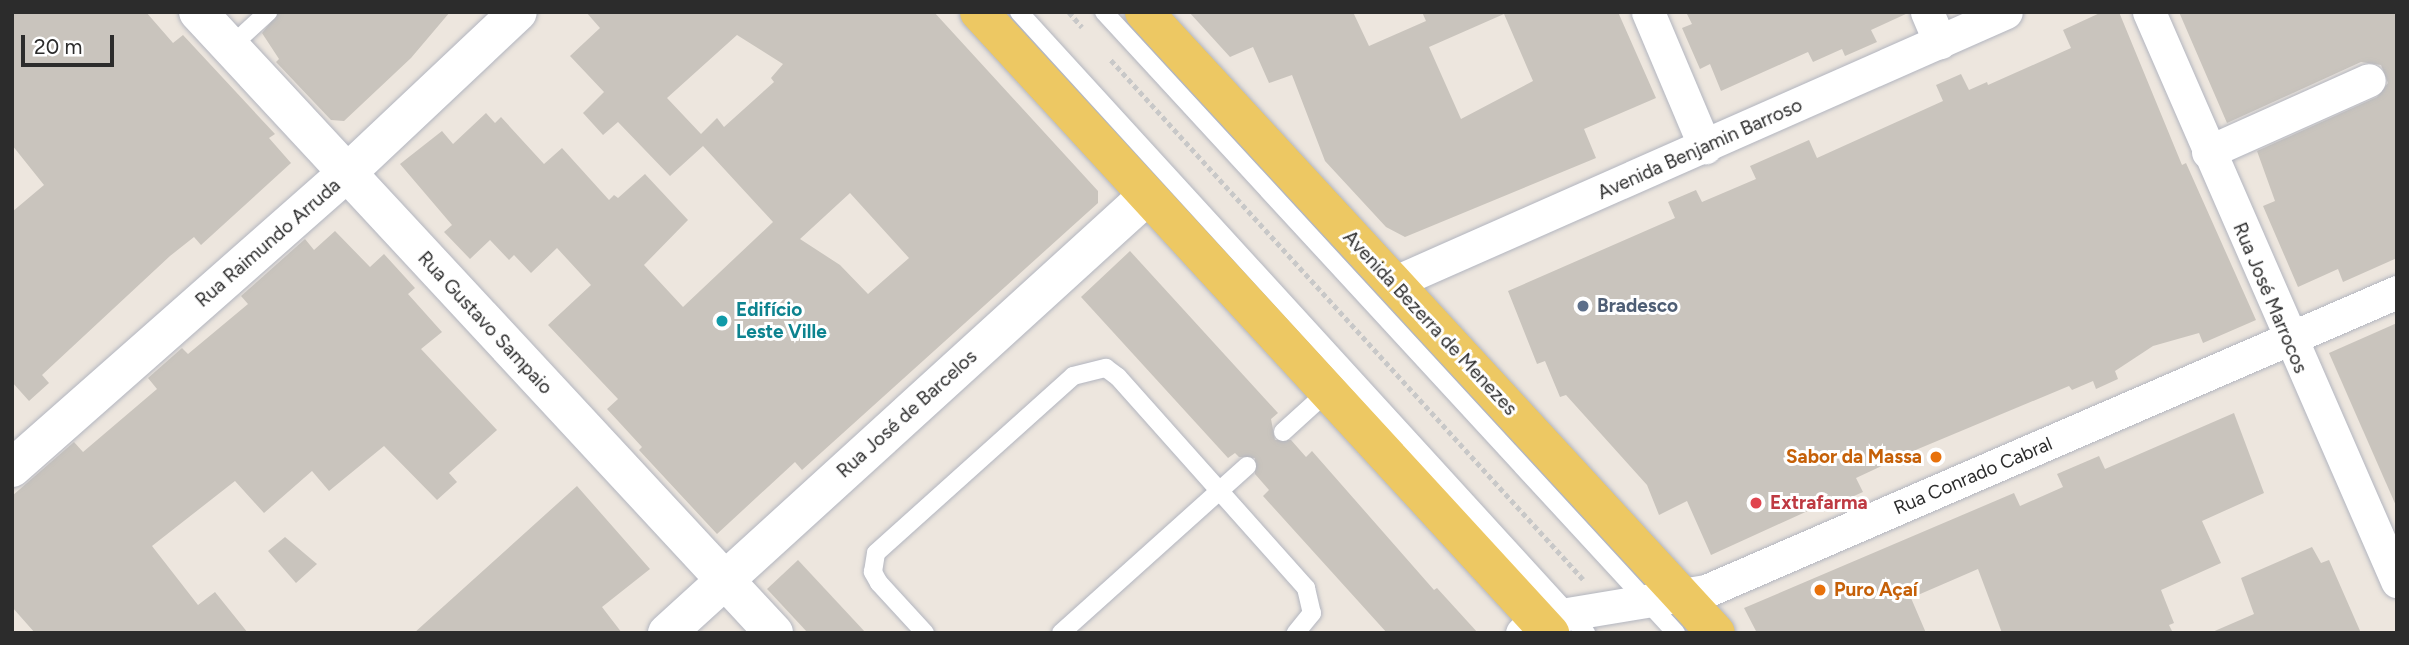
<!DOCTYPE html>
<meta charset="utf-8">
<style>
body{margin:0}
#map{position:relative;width:2409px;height:645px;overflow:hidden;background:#ede6de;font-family:Figtree,sans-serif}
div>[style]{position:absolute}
.building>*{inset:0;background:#c9c4bd}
.path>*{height:4.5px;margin-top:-2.25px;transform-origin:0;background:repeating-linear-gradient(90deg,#c8c8c8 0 5px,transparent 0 8.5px)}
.roads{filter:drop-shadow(0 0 2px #b2b5bf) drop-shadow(0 0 2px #b2b5bf)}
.service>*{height:18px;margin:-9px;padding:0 9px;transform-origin:9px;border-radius:9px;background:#fff}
.minor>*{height:33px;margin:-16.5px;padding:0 16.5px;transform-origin:16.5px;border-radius:16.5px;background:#fff}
.tertiary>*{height:38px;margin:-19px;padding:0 19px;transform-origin:19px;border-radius:19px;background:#fff}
.primary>*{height:38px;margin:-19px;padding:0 19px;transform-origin:19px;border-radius:19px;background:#edc863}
.dots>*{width:19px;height:19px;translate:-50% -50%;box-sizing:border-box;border:4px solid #fff;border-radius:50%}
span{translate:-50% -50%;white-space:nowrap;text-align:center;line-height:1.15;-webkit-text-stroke:6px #fff;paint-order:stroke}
.street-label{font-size:19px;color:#2c2c2c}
.service-label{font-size:19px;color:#4e5e75;font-weight:700}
.left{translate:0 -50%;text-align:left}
.culture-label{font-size:19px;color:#0d838f;font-weight:700}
.food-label{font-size:19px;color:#c56008;font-weight:700}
.right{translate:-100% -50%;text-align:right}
.health-label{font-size:19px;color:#be3a42;font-weight:700}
.frame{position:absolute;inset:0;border:14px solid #2c2c2c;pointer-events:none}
.scale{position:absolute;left:21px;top:35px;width:93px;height:32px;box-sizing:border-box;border:4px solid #2c2c2c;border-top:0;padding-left:9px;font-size:21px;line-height:24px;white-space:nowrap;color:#2c2c2c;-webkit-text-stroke:5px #fff;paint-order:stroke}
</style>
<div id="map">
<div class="building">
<i style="clip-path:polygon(12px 12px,146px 12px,173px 43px,183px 35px,275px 134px,269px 138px,291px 163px,201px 245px,194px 237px,170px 256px,42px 375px,49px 383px,29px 401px,12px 382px,12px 212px,44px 185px,12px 145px)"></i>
<i style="clip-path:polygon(279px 12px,450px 12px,411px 58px,344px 121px,331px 120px,276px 62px,279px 59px,262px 33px)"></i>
<i style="clip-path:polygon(evenodd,586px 12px,934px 12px,1098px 191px,1098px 203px,802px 470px,795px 462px,717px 534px,639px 450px,642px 447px,607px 409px,618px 399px,548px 325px,591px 285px,557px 248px,531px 273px,514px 255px,509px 260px,490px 240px,470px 259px,444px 232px,452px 225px,400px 164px,442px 131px,453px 144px,486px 113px,495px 123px,501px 117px,544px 164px,562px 148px,609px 200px,614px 195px,618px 198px,645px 174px,688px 220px,644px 265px,683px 307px,773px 222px,703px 146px,670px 176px,618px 122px,603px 135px,583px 113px,604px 92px,570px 56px,600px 28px,586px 12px,737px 35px,783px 64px,771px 78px,774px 82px,724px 127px,717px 118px,701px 134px,667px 98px,737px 35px,586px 12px,850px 193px,909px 258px,868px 294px,840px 265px,800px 239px,850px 193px)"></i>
<i style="clip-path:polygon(evenodd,1189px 12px,1353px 12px,1369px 46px,1426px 21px,1422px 12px,1618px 12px,1656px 98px,1584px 129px,1596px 158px,1405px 237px,1386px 227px,1325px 161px,1292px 75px,1269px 83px,1253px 47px,1230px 57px,1189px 12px,1504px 14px,1533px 81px,1461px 119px,1429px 47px,1504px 14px)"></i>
<i style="clip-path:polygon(1686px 12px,1908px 12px,1908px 13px,1871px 30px,1877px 42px,1845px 56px,1842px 49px,1813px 62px,1808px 52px,1721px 91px,1710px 64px,1700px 69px,1682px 28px,1692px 24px)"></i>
<i style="clip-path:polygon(2102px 12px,2119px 12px,2182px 165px,2186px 163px,2256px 320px,2203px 343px,2199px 333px,2153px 346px,2115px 371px,2118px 379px,2096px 389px,2093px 381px,2072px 390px,2069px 386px,1918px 449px,1856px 478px,1863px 492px,1836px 504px,1834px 499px,1711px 555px,1687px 501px,1659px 515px,1647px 485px,1566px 395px,1560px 397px,1545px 361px,1537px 364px,1508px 291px,1675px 218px,1668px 202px,1696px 190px,1702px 202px,1756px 179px,1750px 166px,1809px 140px,1817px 158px,1943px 101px,1936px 85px,1961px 74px,1969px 90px,1987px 82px,1988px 85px,2071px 48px,2063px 30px)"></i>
<i style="clip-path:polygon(2179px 12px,2397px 12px,2397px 258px,2343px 282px,2338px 269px,2298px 287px,2263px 206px,2275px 201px,2257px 151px,2377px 97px,2388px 83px,2381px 65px,2361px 62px,2227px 123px)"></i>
<i style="clip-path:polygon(335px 231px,370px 267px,384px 254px,415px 288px,408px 294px,442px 332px,421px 349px,497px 430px,449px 473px,457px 482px,437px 500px,384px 446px,329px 491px,312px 471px,264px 513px,235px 481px,152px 546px,198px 605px,215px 592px,248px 633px,35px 633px,12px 607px,12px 496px,74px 442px,83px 452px,157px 389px,148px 378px,182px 348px,188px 354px,248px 304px,241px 296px,305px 239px,314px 250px)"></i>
<i style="clip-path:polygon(1130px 251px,1278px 413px,1271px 419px,1275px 440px,1291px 440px,1306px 457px,1312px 451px,1434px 590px,1437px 588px,1478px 633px,1387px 633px,1263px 496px,1269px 490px,1255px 474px,1255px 458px,1239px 457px,1235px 453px,1228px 458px,1081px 297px)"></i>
<i style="clip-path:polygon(2397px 323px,2397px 508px,2329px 353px)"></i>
<i style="clip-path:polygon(2234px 413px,2264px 493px,2202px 521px,2221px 563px,2161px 590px,2174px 623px,2169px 625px,2173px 633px,2002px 633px,1978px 569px,1911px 598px,1926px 633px,1757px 633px,1744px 608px,2014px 493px,2020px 506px,2063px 487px,2057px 474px,2099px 456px,2105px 469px)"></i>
<i style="clip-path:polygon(577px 486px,650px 569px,602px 607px,622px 633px,414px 633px)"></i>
<i style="clip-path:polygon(285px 537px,317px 564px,296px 583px,268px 551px)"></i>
<i style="clip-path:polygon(2312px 547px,2321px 563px,2329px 560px,2361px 633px,2210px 633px,2254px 614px,2241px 578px)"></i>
<i style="clip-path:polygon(798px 560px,866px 633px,808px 633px,767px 589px)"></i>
</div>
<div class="path">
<i style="left:1069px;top:12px;width:20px;rotate:49deg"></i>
<i style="left:1111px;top:60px;width:702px;rotate:47.72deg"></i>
</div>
<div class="roads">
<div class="service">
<i style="left:1019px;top:12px;width:841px;rotate:47.6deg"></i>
<i style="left:1104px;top:12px;width:844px;rotate:47.35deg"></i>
<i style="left:230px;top:47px;width:52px;rotate:-42.6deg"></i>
<i style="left:1283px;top:432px;width:59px;rotate:-42.3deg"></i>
<i style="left:925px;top:633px;width:68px;rotate:-132.6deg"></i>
<i style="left:879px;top:583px;width:13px;rotate:-119deg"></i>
<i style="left:873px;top:572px;width:19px;rotate:-81deg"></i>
<i style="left:876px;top:553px;width:265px;rotate:-41.9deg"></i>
<i style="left:1073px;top:376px;width:34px;rotate:-14deg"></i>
<i style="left:1106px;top:368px;width:15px;rotate:37deg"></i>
<i style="left:1118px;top:377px;width:283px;rotate:48.3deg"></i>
<i style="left:1306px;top:588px;width:26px;rotate:77deg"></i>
<i style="left:1312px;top:613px;width:26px;rotate:129deg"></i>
<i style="left:1061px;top:633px;width:250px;rotate:-41.9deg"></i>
</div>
<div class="minor">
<i style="left:1648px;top:12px;width:147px;rotate:67.1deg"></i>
<i style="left:1927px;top:12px;width:33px;rotate:67deg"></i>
<i style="left:2149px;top:12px;width:621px;rotate:66.45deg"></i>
<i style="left:2208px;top:152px;width:176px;rotate:-24.1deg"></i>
<i style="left:1393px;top:283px;width:670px;rotate:-23.85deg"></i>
<i style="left:1522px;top:633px;width:21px;rotate:-43deg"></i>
<i style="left:1537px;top:619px;width:171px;rotate:-9.4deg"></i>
<i style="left:1706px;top:591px;width:753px;rotate:-23.4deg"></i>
</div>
<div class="tertiary">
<i style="left:198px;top:12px;width:847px;rotate:47.15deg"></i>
<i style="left:12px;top:468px;width:445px;rotate:-41.4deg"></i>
<i style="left:346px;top:174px;width:236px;rotate:-43.3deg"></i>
<i style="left:667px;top:633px;width:649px;rotate:-42.32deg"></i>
</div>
<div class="primary">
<i style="left:979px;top:12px;width:844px;rotate:47.4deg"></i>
<i style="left:1144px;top:12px;width:844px;rotate:47.35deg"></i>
</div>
</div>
<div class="dots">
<i style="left:1583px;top:306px;background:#5c6f8a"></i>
<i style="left:722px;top:321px;background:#0f9aa8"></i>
<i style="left:1936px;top:457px;background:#e8710a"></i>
<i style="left:1756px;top:503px;background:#e0444e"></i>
<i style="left:1820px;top:590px;background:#e8710a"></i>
</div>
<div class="street-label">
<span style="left:1700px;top:149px;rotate:-24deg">Avenida Benjamin Barroso</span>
<span style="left:268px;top:243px;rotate:-41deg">Rua Raimundo Arruda</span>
<span style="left:2270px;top:298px;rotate:67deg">Rua José Marrocos</span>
<span style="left:485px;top:323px;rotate:47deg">Rua Gustavo Sampaio</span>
<span style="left:1430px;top:323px;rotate:47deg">Avenida Bezerra de Menezes</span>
<span style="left:907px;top:414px;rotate:-42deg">Rua José de Barcelos</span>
<span style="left:1973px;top:476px;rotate:-23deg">Rua Conrado Cabral</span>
</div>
<div class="service-label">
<span class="left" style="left:1597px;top:306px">Bradesco</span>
</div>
<div class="culture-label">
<span class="left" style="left:736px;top:321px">Edifício<br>Leste Ville</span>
</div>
<div class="food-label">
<span class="right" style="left:1922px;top:457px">Sabor da Massa</span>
<span class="left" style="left:1834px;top:590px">Puro Açaí</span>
</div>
<div class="health-label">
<span class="left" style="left:1770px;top:503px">Extrafarma</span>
</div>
<div class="frame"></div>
<div class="scale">20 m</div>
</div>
